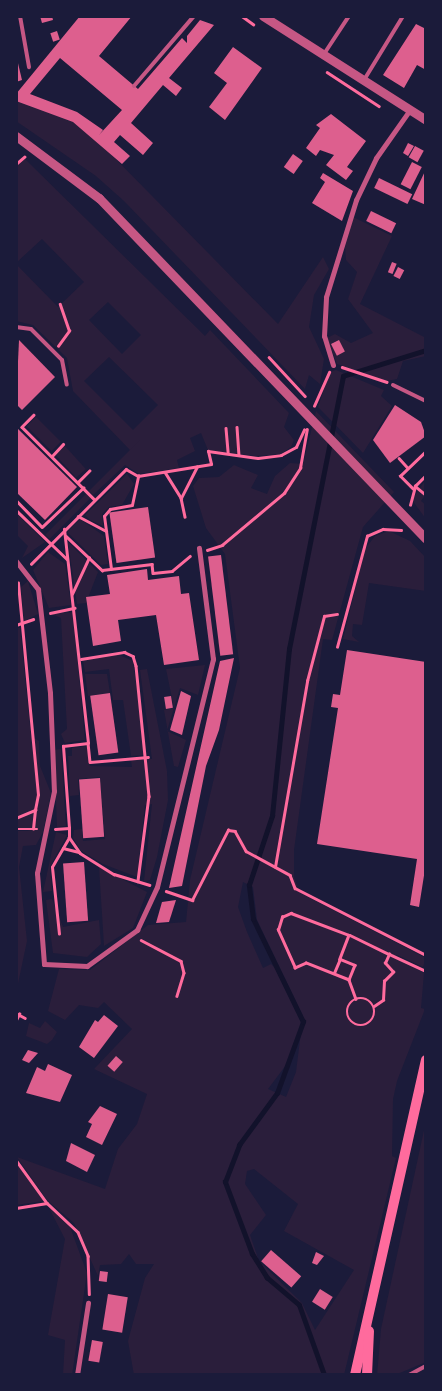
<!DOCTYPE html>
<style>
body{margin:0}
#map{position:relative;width:442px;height:1391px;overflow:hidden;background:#1b1b3a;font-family:Arial,sans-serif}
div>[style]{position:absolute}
.green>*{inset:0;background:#2a1e3b;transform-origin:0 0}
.stream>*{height:4.5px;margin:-2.25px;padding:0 2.25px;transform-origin:2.25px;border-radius:2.25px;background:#12122b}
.building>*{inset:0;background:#dd5f8e;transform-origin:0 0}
.path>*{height:2.5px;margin:-1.25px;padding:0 1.25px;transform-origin:1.25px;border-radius:1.25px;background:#ff6b9d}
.path>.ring{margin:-1.25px;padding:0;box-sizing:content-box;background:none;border:2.5px solid #ff6b9d;border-radius:50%}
.service>*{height:4px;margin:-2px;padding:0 2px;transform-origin:2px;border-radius:2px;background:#c65784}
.minor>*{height:5px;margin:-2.5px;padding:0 2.5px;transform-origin:2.5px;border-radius:2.5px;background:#c65784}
.tertiary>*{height:9px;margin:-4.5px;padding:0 4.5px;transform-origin:4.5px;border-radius:4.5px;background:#c65784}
.secondary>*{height:10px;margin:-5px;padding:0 5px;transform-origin:5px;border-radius:5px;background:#ff6b9d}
span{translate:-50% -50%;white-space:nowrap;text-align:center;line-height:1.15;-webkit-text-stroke:4px #1b1b3a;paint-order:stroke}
.frame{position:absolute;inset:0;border:18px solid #1b1b3a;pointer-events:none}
</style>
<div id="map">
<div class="green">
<i style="clip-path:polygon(16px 101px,73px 122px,96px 139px,278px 324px,323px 257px,329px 269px,314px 295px,309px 327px,324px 359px,320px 384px,309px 375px,305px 389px,124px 201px,96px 176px,16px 121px)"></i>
<i style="clip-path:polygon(evenodd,25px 159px,205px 336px,210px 330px,289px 413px,284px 427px,294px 440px,291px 447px,281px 454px,257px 456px,208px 450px,201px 433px,190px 438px,195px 451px,177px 460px,179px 468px,139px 474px,125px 465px,93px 495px,89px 491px,141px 439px,130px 450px,73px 391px,67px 358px,33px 325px,16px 321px,16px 264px,58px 307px,84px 282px,42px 239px,16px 263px,16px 167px,25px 159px,108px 302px,141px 335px,122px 354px,89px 320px,108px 302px,25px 159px,109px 357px,158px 405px,133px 430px,84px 381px,109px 357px)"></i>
<i style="clip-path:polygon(353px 217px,392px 236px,360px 304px,426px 338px,426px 356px,403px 361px,397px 379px,387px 381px,337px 364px,327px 338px,335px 334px,351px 343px,373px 333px,348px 299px,357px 272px,346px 260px,345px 247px)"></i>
<i style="clip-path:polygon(336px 370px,384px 390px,381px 396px,392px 406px,363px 453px,318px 407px,330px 372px)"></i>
<i style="clip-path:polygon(evenodd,316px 411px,394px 492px,363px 527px,332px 640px,323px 639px,294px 850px,294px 877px,300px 893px,426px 958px,423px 967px,397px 955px,395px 958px,424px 973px,421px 1008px,425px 1009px,397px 1081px,393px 1099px,392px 1156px,396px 1158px,344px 1375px,134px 1375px,128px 1341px,145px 1278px,154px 1264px,136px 1264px,129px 1254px,121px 1264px,100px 1265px,98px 1276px,74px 1223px,47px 1200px,17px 1157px,105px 1189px,118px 1149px,137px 1124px,147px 1094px,94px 1069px,132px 1029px,104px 1002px,98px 1008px,79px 1005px,65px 1020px,48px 1011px,59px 969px,90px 970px,148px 925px,186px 922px,190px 880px,240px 668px,225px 554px,206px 528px,193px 486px,199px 478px,219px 477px,234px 465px,258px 475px,251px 488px,267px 494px,275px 476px,290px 463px,303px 464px,316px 411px,243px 882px,253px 887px,257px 920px,303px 1016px,296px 1072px,286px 1097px,268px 1089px,292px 1057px,301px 1022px,275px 968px,271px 964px,263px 968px,247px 932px,238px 907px,243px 882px,316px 411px,254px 1169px,298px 1204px,284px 1231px,354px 1270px,315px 1330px,302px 1303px,259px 1261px,250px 1235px,266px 1215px,245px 1184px,247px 1171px,254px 1169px)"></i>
<i style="left:36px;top:417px;width:35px;height:13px;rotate:45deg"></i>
<i style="left:65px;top:446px;width:31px;height:13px;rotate:48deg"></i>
<i style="clip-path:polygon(127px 474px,134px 484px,122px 505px,109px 507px,102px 514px,103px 526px,90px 520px,85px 515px)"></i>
<i style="clip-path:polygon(426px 479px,426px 494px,421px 501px,426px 505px,426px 519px,412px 500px)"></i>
<i style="left:87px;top:493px;width:6px;height:59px;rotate:45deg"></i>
<i style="clip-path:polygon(16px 513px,45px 542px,22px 558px,28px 546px,16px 534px)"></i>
<i style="clip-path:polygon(80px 519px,104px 536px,108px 564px,101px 565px,67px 532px)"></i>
<i style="clip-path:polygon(389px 531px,410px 541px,426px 558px,426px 591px,369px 583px,362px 625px,353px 624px,352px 636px,359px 642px,343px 639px,365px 549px,375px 536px)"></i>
<i style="clip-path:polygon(68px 542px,98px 572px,86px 603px,77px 604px)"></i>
<i style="clip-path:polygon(48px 552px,65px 564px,71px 605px,49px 608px,33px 570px)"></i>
<i style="clip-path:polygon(28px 581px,38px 614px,24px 621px,21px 587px)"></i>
<i style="clip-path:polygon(73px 612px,85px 740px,65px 743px,61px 734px,67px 729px,61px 618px,51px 614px)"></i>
<i style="clip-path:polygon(16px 628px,20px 628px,31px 736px,39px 741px,40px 766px,51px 793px,43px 832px,36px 845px,23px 846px,19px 867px,27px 941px,16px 993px,16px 831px,31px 831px,16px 827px)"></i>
<i style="clip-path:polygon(117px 654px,133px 661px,146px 755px,131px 756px,123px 700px,113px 700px,109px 669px,85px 672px,83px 661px)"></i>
<i style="clip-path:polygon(205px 665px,198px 695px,180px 688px,167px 731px,186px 740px,178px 767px,174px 766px,172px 755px,164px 710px,174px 708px,166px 669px)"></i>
<i style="clip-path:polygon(147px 669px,167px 771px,168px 800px,157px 857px,150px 880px,144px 881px,152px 804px,145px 805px,137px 877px,103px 864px,81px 851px,73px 838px,74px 830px,82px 829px,83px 841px,105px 839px,100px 777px,78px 779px,79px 795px,70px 796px,68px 756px,72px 756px,72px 748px,87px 746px,90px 766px,132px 767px,131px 760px,152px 759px,140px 670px)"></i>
<i style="clip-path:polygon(85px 674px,107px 674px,110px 693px,88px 696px)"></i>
<i style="clip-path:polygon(61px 749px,66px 826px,57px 827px,54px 750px)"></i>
<i style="clip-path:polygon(56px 832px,67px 835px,50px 867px,52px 891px,43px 892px)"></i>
<i style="clip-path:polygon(99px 867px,147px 892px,133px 928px,104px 946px)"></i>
<i style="clip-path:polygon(52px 899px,63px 927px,99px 920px,101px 944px,87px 957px,53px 953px,46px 900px)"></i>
<i style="clip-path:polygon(45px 1021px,57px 1032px,52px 1040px,47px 1044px,26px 1036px,29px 1023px,40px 1028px)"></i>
<i style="clip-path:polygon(426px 1121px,426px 1362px,395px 1375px,377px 1375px,381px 1329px)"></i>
<i style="clip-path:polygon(16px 1160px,36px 1184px,44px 1201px,16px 1205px)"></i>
<i style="clip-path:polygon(49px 1208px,70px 1227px,87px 1273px,72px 1375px,63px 1375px,65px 1340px,48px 1335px,65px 1239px)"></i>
</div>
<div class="stream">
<i style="left:324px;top:1375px;width:74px;rotate:-109.7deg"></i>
<i style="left:299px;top:1305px;width:42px;rotate:-139.8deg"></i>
<i style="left:267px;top:1278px;width:28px;rotate:-122deg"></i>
<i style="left:252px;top:1254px;width:77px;rotate:-110.6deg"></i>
<i style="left:225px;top:1182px;width:40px;rotate:-69deg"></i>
<i style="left:239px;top:1145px;width:64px;rotate:-53.8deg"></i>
<i style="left:277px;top:1093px;width:76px;rotate:-69.9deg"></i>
<i style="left:303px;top:1022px;width:114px;rotate:-115.9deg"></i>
<i style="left:253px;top:919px;width:34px;rotate:-97deg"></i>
<i style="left:249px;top:885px;width:73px;rotate:-71.6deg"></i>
<i style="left:272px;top:816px;width:168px;rotate:-84.2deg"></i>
<i style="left:289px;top:649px;width:278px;rotate:-78.8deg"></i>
<i style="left:343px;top:376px;width:87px;rotate:-17.4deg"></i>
</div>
<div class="building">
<i style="clip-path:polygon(40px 16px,52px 16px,53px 20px,42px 23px)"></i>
<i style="clip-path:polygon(evenodd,80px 16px,132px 16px,99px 56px,138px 89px,182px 38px,187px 43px,187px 36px,200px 20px,214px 25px,169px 78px,182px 88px,176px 96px,163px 85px,131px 123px,153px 143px,143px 155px,120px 135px,114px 142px,130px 156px,122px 164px,73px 122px,16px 101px,16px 94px,80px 16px,60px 58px,122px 110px,99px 135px,103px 130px,77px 112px,30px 94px,60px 58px)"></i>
<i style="clip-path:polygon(416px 24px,426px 29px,426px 70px,417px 65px,404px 88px,383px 75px)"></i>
<i style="left:57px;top:31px;width:9px;height:7px;rotate:72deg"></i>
<i style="clip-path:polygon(233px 47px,262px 68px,225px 120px,209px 107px,227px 83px,214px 73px)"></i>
<i style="clip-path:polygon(16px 55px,22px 80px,16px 82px)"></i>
<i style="clip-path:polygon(331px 114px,366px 141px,347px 167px,353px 171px,346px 180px,326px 165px,334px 155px,320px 150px,316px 156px,306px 148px,320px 128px,316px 125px)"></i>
<i style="clip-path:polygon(408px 143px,414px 146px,408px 156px,403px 153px)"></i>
<i style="left:415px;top:146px;width:10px;height:13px;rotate:29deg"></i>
<i style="left:293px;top:154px;width:12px;height:16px;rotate:35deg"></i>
<i style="left:412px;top:162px;width:11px;height:25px;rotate:27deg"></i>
<i style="clip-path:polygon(426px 169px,426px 205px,412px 199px)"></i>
<i style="clip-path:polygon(323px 173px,353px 191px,342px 221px,312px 203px,325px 182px,320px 178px)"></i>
<i style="left:379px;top:178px;width:37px;height:11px;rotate:26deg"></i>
<i style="left:371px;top:211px;width:28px;height:11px;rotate:26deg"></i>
<i style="left:392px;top:262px;width:5px;height:11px;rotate:22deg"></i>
<i style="left:398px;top:267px;width:7px;height:10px;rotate:27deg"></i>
<i style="clip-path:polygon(19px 340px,55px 377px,22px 410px,16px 404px)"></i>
<i style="left:339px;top:340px;width:13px;height:9px;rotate:63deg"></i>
<i style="clip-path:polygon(395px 405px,421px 422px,426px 436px,390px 463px,373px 440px)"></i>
<i style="clip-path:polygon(16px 427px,77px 487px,45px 520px,16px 492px)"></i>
<i style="left:148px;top:507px;width:51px;height:39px;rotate:82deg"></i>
<i style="left:221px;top:555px;width:100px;height:13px;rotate:83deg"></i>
<i style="clip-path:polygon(147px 569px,148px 580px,179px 576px,181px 594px,189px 593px,199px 660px,164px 665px,156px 615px,118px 620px,121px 641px,93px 646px,86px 597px,110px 594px,107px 575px)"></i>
<i style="clip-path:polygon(347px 650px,426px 662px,426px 863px,419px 907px,410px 905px,417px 859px,317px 844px,338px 708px,331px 707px,333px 694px,340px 695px)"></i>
<i style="clip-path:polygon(234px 658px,219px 730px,206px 766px,182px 886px,169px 888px,220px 661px)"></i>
<i style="clip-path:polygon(181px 691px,191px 696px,182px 735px,170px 730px)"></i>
<i style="left:110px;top:693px;width:60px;height:20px;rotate:82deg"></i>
<i style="left:171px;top:696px;width:12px;height:7px;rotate:81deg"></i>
<i style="left:100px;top:778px;width:59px;height:21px;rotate:86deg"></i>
<i style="left:84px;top:862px;width:59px;height:21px;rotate:86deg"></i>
<i style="clip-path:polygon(176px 900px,169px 922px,156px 923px,162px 902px)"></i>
<i style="clip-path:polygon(104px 1015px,118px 1026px,94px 1058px,79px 1047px,95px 1020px,98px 1022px)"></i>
<i style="clip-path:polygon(28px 1050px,38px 1053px,29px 1063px,22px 1060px)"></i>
<i style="left:116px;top:1056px;width:9px;height:13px;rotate:41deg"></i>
<i style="clip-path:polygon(48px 1064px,72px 1075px,60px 1102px,26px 1093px,37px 1067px,45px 1071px)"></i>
<i style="clip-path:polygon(100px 1106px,117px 1114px,102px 1145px,86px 1137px,92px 1124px,88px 1122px)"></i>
<i style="clip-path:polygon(71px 1143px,95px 1155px,87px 1172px,66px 1161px)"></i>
<i style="left:271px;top:1250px;width:40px;height:15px;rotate:41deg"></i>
<i style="clip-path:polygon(316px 1252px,324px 1256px,317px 1265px,312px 1263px)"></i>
<i style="left:100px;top:1271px;width:8px;height:10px;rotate:7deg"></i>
<i style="left:320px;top:1289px;width:15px;height:15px;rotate:32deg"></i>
<i style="left:108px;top:1294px;width:20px;height:36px;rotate:9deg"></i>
<i style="left:92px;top:1340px;width:11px;height:21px;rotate:10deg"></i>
</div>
<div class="path">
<i style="left:242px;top:16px;width:14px;rotate:36deg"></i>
<i style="left:327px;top:72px;width:62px;rotate:33.2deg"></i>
<i style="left:16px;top:164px;width:11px;rotate:-41deg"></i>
<i style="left:58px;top:346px;width:19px;rotate:-54deg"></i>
<i style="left:69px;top:331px;width:28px;rotate:-109deg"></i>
<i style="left:269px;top:357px;width:53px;rotate:47.3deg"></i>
<i style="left:342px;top:367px;width:47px;rotate:18.4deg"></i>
<i style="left:314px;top:406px;width:37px;rotate:-66deg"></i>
<i style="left:34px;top:415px;width:17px;rotate:135deg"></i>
<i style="left:22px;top:427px;width:102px;rotate:45deg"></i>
<i style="left:237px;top:427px;width:27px;rotate:86deg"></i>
<i style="left:226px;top:428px;width:24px;rotate:85deg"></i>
<i style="left:52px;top:456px;width:16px;rotate:-47deg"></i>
<i style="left:399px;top:458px;width:13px;rotate:48deg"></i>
<i style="left:165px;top:472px;width:31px;rotate:58deg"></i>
<i style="left:181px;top:498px;width:19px;rotate:78deg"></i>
<i style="left:78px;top:482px;width:16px;rotate:-45deg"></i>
<i style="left:415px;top:486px;width:14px;rotate:39deg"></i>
<i style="left:413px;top:489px;width:18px;rotate:-135deg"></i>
<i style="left:400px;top:476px;width:36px;rotate:-44deg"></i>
<i style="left:181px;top:498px;width:35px;rotate:-63deg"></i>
<i style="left:16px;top:500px;width:37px;rotate:46deg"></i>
<i style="left:42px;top:527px;width:57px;rotate:-43.6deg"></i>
<i style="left:410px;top:505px;width:20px;rotate:-75deg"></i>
<i style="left:415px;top:486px;width:16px;rotate:-45deg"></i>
<i style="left:16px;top:510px;width:71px;rotate:43.9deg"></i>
<i style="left:78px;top:516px;width:32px;rotate:28deg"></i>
<i style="left:66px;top:536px;width:50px;rotate:43.4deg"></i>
<i style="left:102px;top:570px;width:50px;rotate:-6.8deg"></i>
<i style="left:152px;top:564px;width:9px;rotate:84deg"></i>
<i style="left:153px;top:573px;width:19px;rotate:-6deg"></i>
<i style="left:172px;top:571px;width:23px;rotate:-40deg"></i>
<i style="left:207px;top:550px;width:16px;rotate:-18deg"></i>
<i style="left:222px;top:545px;width:81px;rotate:-40deg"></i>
<i style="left:284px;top:493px;width:30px;rotate:-57deg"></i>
<i style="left:300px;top:468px;width:39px;rotate:-80deg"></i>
<i style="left:31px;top:564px;width:134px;rotate:-45deg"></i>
<i style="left:126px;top:469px;width:14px;rotate:30deg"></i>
<i style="left:138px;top:476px;width:74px;rotate:-9.3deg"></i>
<i style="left:211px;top:464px;width:13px;rotate:-103deg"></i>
<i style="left:208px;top:451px;width:50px;rotate:8deg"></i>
<i style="left:258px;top:458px;width:23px;rotate:-7deg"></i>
<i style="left:281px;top:455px;width:17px;rotate:-28deg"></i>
<i style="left:296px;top:447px;width:19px;rotate:-65deg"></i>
<i style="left:111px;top:569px;width:53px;rotate:-97.5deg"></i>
<i style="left:104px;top:516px;width:9px;rotate:-49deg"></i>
<i style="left:110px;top:509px;width:22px;rotate:-10deg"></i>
<i style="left:132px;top:505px;width:30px;rotate:-78deg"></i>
<i style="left:72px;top:594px;width:40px;rotate:-65deg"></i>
<i style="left:50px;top:613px;width:25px;rotate:-12deg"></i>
<i style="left:16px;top:625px;width:18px;rotate:-19deg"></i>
<i style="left:337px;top:647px;width:115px;rotate:-74.9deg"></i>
<i style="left:367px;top:536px;width:17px;rotate:-24deg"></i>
<i style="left:383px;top:529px;width:18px;rotate:3deg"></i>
<i style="left:81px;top:659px;width:44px;rotate:-9.2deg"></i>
<i style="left:124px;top:652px;width:10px;rotate:24deg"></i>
<i style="left:133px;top:656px;width:10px;rotate:73deg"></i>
<i style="left:136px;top:666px;width:131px;rotate:84.3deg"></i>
<i style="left:149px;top:796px;width:86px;rotate:97.4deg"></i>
<i style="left:88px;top:743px;width:19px;rotate:84deg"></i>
<i style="left:90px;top:762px;width:58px;rotate:-4.9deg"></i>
<i style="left:16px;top:818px;width:21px;rotate:-23deg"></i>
<i style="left:35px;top:810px;width:15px;rotate:-79deg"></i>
<i style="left:38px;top:795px;width:213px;rotate:-95.4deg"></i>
<i style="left:16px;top:829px;width:21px"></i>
<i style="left:33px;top:829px;width:19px;rotate:-84deg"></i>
<i style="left:55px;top:829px;width:14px;rotate:-4deg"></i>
<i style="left:69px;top:828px;width:82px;rotate:-94.2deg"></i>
<i style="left:63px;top:746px;width:25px;rotate:-7deg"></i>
<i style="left:88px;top:743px;width:215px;rotate:-96.4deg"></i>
<i style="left:69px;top:837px;width:19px;rotate:55deg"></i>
<i style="left:80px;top:853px;width:40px;rotate:32deg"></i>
<i style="left:114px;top:874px;width:37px;rotate:17deg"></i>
<i style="left:63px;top:848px;width:16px;rotate:14deg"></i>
<i style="left:275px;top:867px;width:189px;rotate:-80.2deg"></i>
<i style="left:307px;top:681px;width:67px;rotate:-75.3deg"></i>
<i style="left:324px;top:616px;width:13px;rotate:-9deg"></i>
<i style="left:166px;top:891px;width:28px;rotate:19deg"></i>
<i style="left:192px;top:900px;width:79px;rotate:-62.8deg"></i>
<i style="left:228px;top:830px;width:7px;rotate:8deg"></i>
<i style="left:235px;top:831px;width:23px;rotate:61deg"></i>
<i style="left:246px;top:851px;width:50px;rotate:28.6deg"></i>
<i style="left:290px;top:875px;width:14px;rotate:69deg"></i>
<i style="left:295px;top:888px;width:147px;rotate:27.1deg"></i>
<i style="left:291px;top:913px;width:62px;rotate:20.8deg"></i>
<i style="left:349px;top:935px;width:26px;rotate:111deg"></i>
<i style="left:340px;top:959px;width:16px;rotate:22deg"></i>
<i style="left:355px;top:965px;width:16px;rotate:112deg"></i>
<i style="left:349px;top:980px;width:46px;rotate:-158.4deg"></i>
<i style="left:306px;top:963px;width:12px;rotate:156deg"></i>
<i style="left:295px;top:968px;width:42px;rotate:-114.1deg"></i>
<i style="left:278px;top:930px;width:14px;rotate:-73deg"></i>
<i style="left:282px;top:917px;width:10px;rotate:-24deg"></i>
<i style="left:59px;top:934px;width:67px;rotate:-96deg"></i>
<i style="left:52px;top:867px;width:34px;rotate:-60deg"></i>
<i style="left:69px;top:837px;width:9px;rotate:-90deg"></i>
<i style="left:350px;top:935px;width:43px;rotate:26deg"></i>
<i style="left:141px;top:940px;width:45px;rotate:27.7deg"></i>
<i style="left:181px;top:961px;width:12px;rotate:76deg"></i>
<i style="left:184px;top:973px;width:24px;rotate:107deg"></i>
<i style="left:334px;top:973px;width:15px;rotate:-67deg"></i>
<i style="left:349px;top:980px;width:20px;rotate:70deg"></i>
<i style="left:426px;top:989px;width:13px;rotate:90deg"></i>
<i class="ring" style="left:347px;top:998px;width:25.5px;height:25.5px"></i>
<i style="left:374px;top:1006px;width:11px;rotate:-34deg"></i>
<i style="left:383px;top:1000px;width:19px;rotate:-87deg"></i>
<i style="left:384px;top:981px;width:13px;rotate:-45deg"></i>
<i style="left:393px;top:972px;width:12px;rotate:-132deg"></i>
<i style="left:385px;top:963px;width:10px;rotate:-66deg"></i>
<i style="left:389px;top:954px;width:41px;rotate:24.7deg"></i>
<i style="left:16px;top:1013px;width:10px;rotate:29deg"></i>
<i style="left:16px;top:1020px;width:7px;rotate:-63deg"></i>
<i style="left:16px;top:1160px;width:53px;rotate:54.2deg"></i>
<i style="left:47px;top:1203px;width:42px;rotate:43.1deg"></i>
<i style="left:78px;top:1232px;width:26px;rotate:67deg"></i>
<i style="left:88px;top:1256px;width:38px;rotate:88deg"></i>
<i style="left:16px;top:1208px;width:31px;rotate:-9deg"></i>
</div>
<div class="service">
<i style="left:20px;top:16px;width:52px;rotate:80deg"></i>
<i style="left:324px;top:54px;width:45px;rotate:-56.7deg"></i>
<i style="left:364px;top:80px;width:75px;rotate:-58.6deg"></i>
<i style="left:134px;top:86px;width:92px;rotate:-49.4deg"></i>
<i style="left:16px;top:327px;width:15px;rotate:8deg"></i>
<i style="left:31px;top:329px;width:44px;rotate:45deg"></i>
<i style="left:62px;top:360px;width:25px;rotate:79deg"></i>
<i style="left:393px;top:385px;width:37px;rotate:26deg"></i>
<i style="left:409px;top:1375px;width:19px;rotate:-28deg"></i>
</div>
<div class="minor">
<i style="left:333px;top:365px;width:30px;rotate:-107deg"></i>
<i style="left:324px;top:336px;width:39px;rotate:-87deg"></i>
<i style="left:326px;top:297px;width:102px;rotate:-72.8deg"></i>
<i style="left:356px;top:200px;width:47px;rotate:-64.5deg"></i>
<i style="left:376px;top:158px;width:57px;rotate:-54.9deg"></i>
<i style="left:16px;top:561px;width:36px;rotate:52deg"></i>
<i style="left:38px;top:589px;width:105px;rotate:83.4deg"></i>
<i style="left:50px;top:693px;width:98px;rotate:87.7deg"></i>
<i style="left:54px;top:791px;width:84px;rotate:101.7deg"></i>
<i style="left:37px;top:873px;width:91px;rotate:85.6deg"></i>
<i style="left:44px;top:964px;width:43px;rotate:2.7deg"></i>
<i style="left:87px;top:966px;width:62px;rotate:-35.8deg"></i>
<i style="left:137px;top:930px;width:47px;rotate:-65.1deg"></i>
<i style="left:157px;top:887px;width:235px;rotate:-76.2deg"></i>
<i style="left:213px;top:659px;width:112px;rotate:-97.2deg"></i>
<i style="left:77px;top:1375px;width:73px;rotate:-81.3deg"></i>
</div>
<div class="tertiary">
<i style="left:263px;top:16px;width:193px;rotate:32.5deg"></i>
<i style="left:16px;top:136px;width:104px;rotate:36.8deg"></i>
<i style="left:99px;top:198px;width:472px;rotate:46.2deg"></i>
</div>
<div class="secondary">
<i style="left:355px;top:1375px;width:323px;rotate:-77.3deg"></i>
<i style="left:367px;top:1375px;width:44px;rotate:-87.4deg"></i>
</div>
<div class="frame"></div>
</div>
